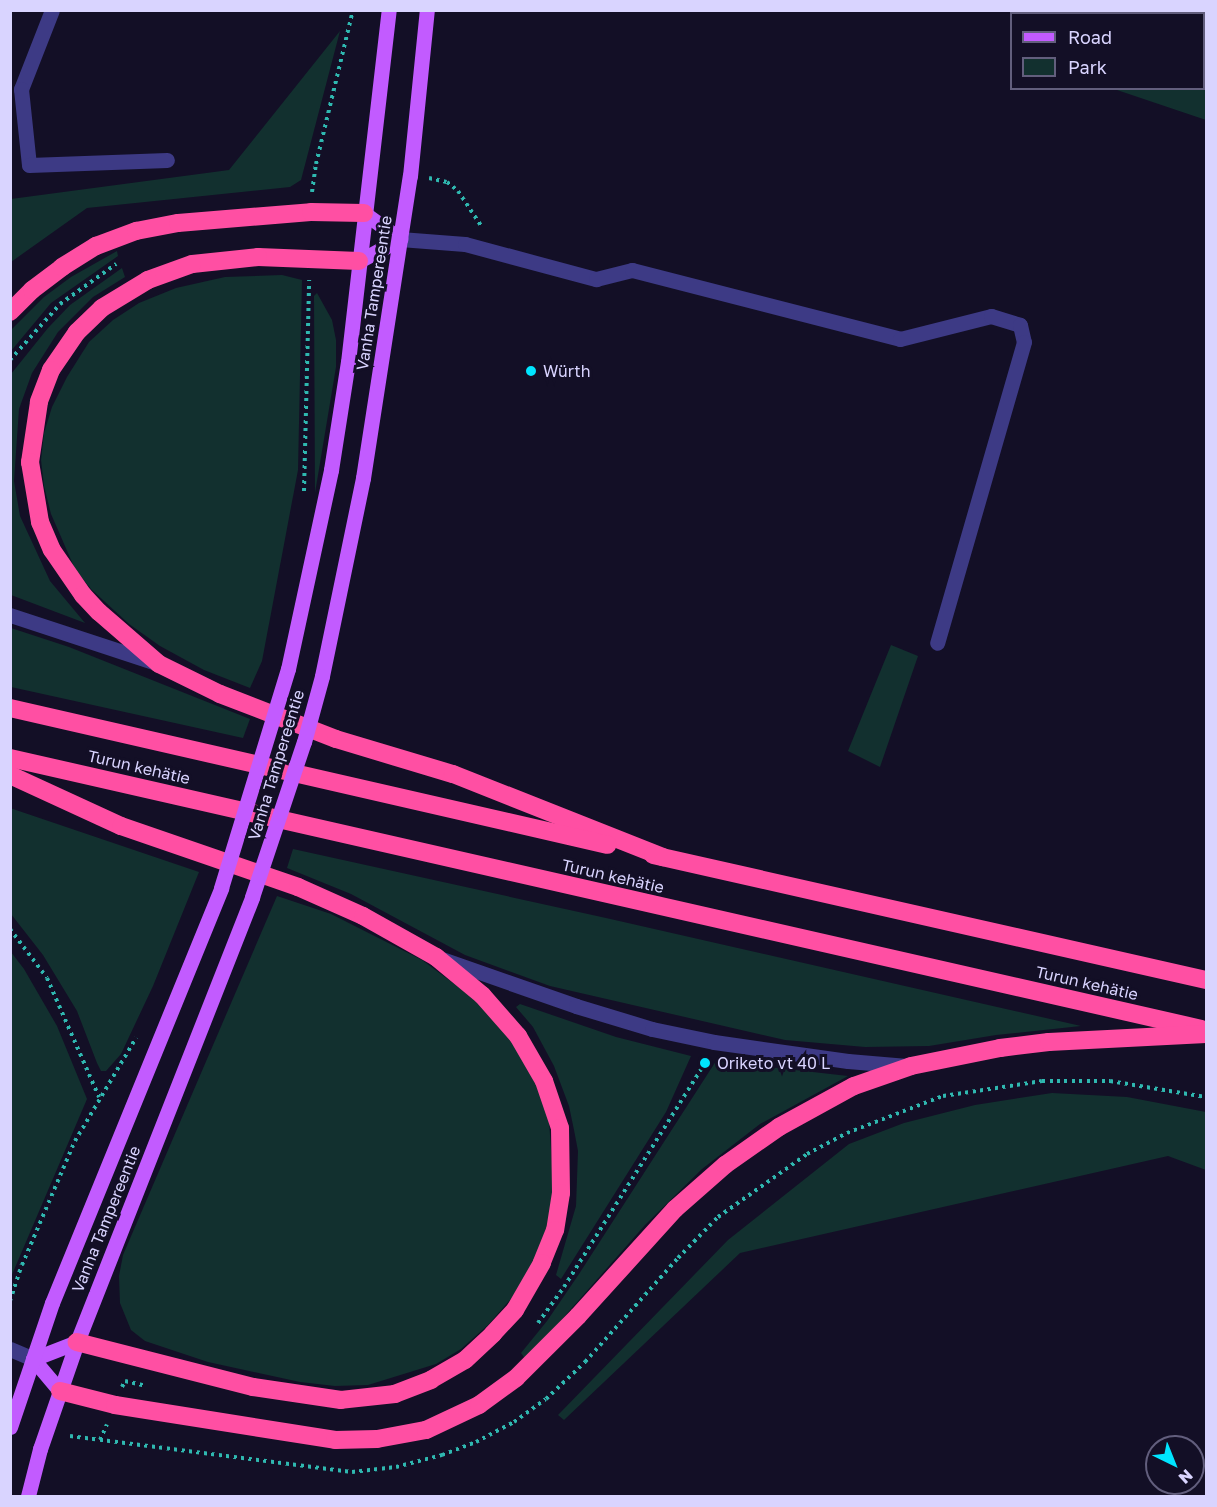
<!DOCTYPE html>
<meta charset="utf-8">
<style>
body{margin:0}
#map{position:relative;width:1217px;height:1507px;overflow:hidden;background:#130f26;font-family:"Golos Text",sans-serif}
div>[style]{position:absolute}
.green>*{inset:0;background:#12302f}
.path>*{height:4px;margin-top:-2px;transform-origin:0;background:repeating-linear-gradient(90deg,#2fb8b0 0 3px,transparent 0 7.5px)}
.minor>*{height:15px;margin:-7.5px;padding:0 7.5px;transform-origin:7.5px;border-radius:7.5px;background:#3d3a85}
.major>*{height:15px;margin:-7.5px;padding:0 7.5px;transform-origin:7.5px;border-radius:7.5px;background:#c25bff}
.highway>*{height:18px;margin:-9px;padding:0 9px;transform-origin:9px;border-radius:9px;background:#ff4fa3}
.major-bridge>*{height:15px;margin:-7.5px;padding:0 7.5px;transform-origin:7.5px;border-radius:7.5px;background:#c25bff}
.dots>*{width:16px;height:16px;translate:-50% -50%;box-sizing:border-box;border:3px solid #130f26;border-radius:50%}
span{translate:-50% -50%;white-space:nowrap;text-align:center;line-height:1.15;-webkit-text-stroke:6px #130f26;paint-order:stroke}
.street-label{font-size:16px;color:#d9d4ff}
.poi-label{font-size:16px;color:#d9d4ff}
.left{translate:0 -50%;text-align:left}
.frame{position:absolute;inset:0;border:12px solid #d9d4ff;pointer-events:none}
.legend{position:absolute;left:1010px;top:12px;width:195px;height:78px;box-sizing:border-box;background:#130f26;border:2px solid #625e7d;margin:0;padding:8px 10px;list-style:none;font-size:18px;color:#d9d4ff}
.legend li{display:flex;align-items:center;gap:12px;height:30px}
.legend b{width:30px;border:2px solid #625e7d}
.north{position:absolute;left:1145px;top:1435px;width:60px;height:60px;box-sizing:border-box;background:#130f26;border:2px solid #625e7d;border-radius:50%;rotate:137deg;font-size:16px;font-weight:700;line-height:24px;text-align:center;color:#d9d4ff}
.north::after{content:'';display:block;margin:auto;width:21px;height:27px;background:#00e5ff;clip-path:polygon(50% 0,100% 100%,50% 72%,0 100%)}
</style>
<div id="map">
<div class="green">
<i style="clip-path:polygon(1056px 10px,1206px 11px,1206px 120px,1114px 89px,1204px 88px,1204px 14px,1055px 13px)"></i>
<i style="clip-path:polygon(340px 31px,301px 180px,290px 187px,87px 208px,11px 262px,11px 199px,229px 170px)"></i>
<i style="clip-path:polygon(117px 251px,118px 256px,51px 303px,11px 351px,11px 330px,44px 297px,71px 277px)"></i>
<i style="clip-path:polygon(122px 268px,125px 277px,93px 297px,58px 332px,32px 373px,19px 409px,14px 481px,20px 516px,50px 581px,85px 623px,11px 595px,11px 374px,48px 328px,70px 305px)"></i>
<i style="clip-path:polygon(282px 275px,302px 280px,298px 470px,262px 661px,250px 688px,204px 670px,160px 646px,129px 624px,91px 589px,75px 569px,51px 514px,44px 486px,41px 460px,44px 433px,52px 407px,67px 377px,89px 342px,113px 320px,139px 303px,176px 288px,225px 277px)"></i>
<i style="clip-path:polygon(317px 293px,332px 320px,336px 340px,336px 367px,315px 493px,314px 296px)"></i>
<i style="clip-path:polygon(11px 628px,69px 647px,250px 719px,243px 738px,11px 687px)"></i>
<i style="clip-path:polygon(891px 645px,918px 656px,880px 767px,848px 751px)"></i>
<i style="clip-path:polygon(10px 808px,199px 872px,153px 986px,121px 1054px,106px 1071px,101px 1071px,97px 1063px,77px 1011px,43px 955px,11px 914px)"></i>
<i style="clip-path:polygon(293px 849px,606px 918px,1081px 1026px,996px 1035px,929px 1046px,865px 1047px,785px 1040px,550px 986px,465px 955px,351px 894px,287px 868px)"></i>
<i style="clip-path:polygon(277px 896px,331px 914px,422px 960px,480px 1003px,516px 1045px,543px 1099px,549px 1121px,554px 1191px,549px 1220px,538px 1253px,516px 1293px,488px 1325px,461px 1349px,436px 1364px,368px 1385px,335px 1386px,300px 1382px,208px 1362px,145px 1341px,131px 1330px,120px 1303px,119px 1276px,123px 1255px)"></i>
<i style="clip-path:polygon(11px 952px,24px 969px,57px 1026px,87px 1099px,11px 1277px)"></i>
<i style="clip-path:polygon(520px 1004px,616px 1037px,691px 1056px,666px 1112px,561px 1279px,556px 1275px,576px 1206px,578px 1151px,574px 1130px,569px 1106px,554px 1066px,533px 1027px,516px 1007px)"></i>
<i style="clip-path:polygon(716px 1061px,848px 1076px,760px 1124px,702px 1169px,645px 1225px,526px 1360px,521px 1353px,547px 1321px,579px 1274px)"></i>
<i style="clip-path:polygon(1052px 1093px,1127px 1097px,1206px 1112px,1206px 1170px,1168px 1156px,740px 1253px,564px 1420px,558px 1415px,728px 1240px,849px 1144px,904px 1123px,975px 1105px)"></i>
</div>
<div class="path">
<i style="left:429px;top:178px;width:18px;rotate:13deg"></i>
<i style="left:447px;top:182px;width:14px;rotate:39deg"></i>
<i style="left:458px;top:191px;width:43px;rotate:56.3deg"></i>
<i style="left:312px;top:192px;width:28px;rotate:-82deg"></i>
<i style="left:316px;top:164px;width:158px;rotate:-76.5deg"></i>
<i style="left:10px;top:360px;width:75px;rotate:-48.2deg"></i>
<i style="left:60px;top:304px;width:69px;rotate:-35.5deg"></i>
<i style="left:304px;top:491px;width:211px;rotate:-88.6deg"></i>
<i style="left:10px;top:929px;width:61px;rotate:52.9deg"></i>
<i style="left:47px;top:978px;width:130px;rotate:66.4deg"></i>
<i style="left:10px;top:1301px;width:38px;rotate:-72deg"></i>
<i style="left:22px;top:1265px;width:135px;rotate:-66.9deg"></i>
<i style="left:75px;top:1141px;width:120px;rotate:-59.4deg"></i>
<i style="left:538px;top:1323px;width:44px;rotate:-54.2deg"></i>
<i style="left:564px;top:1287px;width:265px;rotate:-57.8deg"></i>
<i style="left:122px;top:1387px;width:7px;rotate:-63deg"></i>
<i style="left:125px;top:1381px;width:22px;rotate:13deg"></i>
<i style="left:70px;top:1436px;width:284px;rotate:7.3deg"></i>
<i style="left:352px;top:1472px;width:44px;rotate:-6.5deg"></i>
<i style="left:396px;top:1467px;width:48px;rotate:-14.6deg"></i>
<i style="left:442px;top:1455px;width:36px;rotate:-21deg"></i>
<i style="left:476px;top:1442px;width:43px;rotate:-27.8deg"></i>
<i style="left:514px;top:1422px;width:39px;rotate:-36deg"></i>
<i style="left:546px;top:1399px;width:54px;rotate:-43.5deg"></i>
<i style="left:585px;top:1362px;width:140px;rotate:-48.2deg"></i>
<i style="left:678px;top:1258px;width:57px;rotate:-45.7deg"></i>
<i style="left:718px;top:1217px;width:109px;rotate:-35.3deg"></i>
<i style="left:807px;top:1154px;width:45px;rotate:-27.7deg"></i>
<i style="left:847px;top:1133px;width:103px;rotate:-21.1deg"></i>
<i style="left:943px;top:1096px;width:100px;rotate:-8.6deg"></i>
<i style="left:1042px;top:1081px;width:68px"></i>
<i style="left:1110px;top:1081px;width:97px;rotate:9.5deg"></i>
<i style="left:100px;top:1440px;width:17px;rotate:-66deg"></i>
</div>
<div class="minor">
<i style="left:52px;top:10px;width:85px;rotate:111.4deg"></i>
<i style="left:21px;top:89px;width:76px;rotate:84deg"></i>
<i style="left:29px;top:165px;width:138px;rotate:-2.1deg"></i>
<i style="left:400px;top:239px;width:65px;rotate:4.4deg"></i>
<i style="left:465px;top:244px;width:136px;rotate:15deg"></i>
<i style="left:596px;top:279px;width:37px;rotate:-14deg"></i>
<i style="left:632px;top:270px;width:277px;rotate:14.4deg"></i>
<i style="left:900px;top:339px;width:94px;rotate:-14.2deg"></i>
<i style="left:991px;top:316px;width:30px;rotate:17deg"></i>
<i style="left:1020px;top:325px;width:17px;rotate:77deg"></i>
<i style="left:1024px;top:342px;width:313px;rotate:106.1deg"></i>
<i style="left:10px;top:615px;width:151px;rotate:18.2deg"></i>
<i style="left:442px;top:959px;width:142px;rotate:19.3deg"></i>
<i style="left:576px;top:1006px;width:79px;rotate:16.8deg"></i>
<i style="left:652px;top:1029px;width:63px;rotate:11.8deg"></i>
<i style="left:714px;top:1042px;width:135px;rotate:8.1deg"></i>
<i style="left:848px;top:1061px;width:59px;rotate:4.8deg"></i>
<i style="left:10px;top:1349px;width:25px;rotate:23deg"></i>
</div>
<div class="major">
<i style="left:359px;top:261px;width:47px;rotate:-28.2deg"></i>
<i style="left:400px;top:239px;width:44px;rotate:-144.2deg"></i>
<i style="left:288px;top:669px;width:204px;rotate:-77.8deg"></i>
<i style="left:331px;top:470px;width:109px;rotate:-81.1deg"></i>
<i style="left:348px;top:362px;width:354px;rotate:-83.4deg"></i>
<i style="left:322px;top:676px;width:202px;rotate:-78.3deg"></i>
<i style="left:363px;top:478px;width:306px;rotate:-81.2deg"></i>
<i style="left:410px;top:176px;width:167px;rotate:-84.2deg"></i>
<i style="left:33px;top:1359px;width:47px;rotate:-21.1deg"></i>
<i style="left:33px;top:1359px;width:42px;rotate:49.8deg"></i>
<i style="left:10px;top:1427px;width:131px;rotate:-71.3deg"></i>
<i style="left:52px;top:1303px;width:448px;rotate:-67.8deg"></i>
<i style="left:28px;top:1496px;width:49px;rotate:-75.7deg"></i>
<i style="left:40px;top:1449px;width:113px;rotate:-70.9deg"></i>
<i style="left:77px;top:1342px;width:478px;rotate:-68.5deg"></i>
</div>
<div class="highway">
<i style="left:359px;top:261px;width:101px;rotate:-177.7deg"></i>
<i style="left:258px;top:257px;width:66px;rotate:173.9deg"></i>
<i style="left:192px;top:264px;width:47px;rotate:160deg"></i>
<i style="left:148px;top:280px;width:54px;rotate:148.7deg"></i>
<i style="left:102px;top:308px;width:35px;rotate:136deg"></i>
<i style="left:77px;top:332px;width:46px;rotate:124.4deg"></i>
<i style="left:51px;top:370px;width:34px;rotate:111deg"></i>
<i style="left:39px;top:402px;width:61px;rotate:98.5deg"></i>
<i style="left:30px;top:462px;width:61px;rotate:80.5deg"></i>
<i style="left:40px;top:522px;width:30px;rotate:67deg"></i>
<i style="left:52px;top:550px;width:55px;rotate:55.4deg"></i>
<i style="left:83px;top:595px;width:23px;rotate:47deg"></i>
<i style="left:99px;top:612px;width:79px;rotate:40.9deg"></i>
<i style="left:159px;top:664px;width:68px;rotate:26.2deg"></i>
<i style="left:220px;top:694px;width:124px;rotate:21.2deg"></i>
<i style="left:336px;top:739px;width:122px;rotate:16.7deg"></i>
<i style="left:453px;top:774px;width:226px;rotate:21.6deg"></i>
<i style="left:10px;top:312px;width:31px;rotate:-45deg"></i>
<i style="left:32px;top:290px;width:38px;rotate:-37deg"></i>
<i style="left:62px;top:267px;width:40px;rotate:-32deg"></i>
<i style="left:96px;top:246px;width:43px;rotate:-20.6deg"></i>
<i style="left:136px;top:231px;width:43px;rotate:-10.8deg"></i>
<i style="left:178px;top:223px;width:133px;rotate:-4.7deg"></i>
<i style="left:311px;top:212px;width:53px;rotate:1.1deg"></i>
<i style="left:10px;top:708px;width:613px;rotate:12.9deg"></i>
<i style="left:10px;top:758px;width:1222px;rotate:12.81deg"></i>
<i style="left:10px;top:775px;width:122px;rotate:24.7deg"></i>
<i style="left:121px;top:826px;width:187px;rotate:19deg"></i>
<i style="left:298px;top:887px;width:71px;rotate:24deg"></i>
<i style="left:363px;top:916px;width:84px;rotate:29.3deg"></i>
<i style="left:436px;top:957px;width:60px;rotate:39.6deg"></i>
<i style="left:482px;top:995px;width:55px;rotate:48.7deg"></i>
<i style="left:518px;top:1036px;width:52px;rotate:60deg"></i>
<i style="left:544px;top:1081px;width:50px;rotate:71.2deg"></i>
<i style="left:560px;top:1128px;width:65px;rotate:89.1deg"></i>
<i style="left:561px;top:1193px;width:37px;rotate:99deg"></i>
<i style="left:555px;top:1230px;width:35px;rotate:112deg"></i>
<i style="left:542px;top:1263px;width:54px;rotate:119.9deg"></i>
<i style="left:515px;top:1310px;width:33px;rotate:133deg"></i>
<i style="left:493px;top:1334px;width:38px;rotate:137deg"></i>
<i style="left:465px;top:1360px;width:39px;rotate:150deg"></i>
<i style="left:431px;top:1380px;width:39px;rotate:159deg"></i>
<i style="left:395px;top:1394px;width:54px;rotate:173.7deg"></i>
<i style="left:341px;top:1400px;width:89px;rotate:-171.6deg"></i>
<i style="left:253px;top:1387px;width:182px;rotate:-165.7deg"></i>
<i style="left:653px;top:855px;width:567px;rotate:12.74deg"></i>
<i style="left:60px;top:1391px;width:57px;rotate:14.3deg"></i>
<i style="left:115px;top:1405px;width:223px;rotate:9deg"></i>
<i style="left:335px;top:1440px;width:42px;rotate:-1.4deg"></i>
<i style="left:377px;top:1439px;width:50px;rotate:-10.4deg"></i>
<i style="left:426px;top:1430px;width:59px;rotate:-25.3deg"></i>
<i style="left:479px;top:1405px;width:46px;rotate:-36.1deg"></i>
<i style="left:516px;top:1378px;width:88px;rotate:-45deg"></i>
<i style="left:578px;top:1316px;width:144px;rotate:-47.8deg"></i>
<i style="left:675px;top:1209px;width:67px;rotate:-41.3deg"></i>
<i style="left:725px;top:1165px;width:66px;rotate:-35.1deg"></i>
<i style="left:779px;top:1127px;width:85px;rotate:-28.7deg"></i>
<i style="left:854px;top:1086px;width:60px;rotate:-19.3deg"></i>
<i style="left:911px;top:1066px;width:91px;rotate:-11.4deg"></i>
<i style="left:1000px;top:1048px;width:49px;rotate:-7deg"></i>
<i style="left:1049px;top:1042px;width:157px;rotate:-2.9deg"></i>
</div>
<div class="major-bridge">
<i style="left:221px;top:888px;width:229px;rotate:-73deg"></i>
<i style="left:252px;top:897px;width:163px;rotate:-71.5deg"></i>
<i style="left:304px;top:742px;width:68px;rotate:-74.7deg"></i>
</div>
<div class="dots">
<i style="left:531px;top:371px;background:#00e5ff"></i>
<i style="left:705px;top:1063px;background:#00e5ff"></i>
</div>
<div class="street-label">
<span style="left:374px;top:293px;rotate:-81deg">Vanha Tampereentie</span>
<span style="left:276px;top:765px;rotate:-73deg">Vanha Tampereentie</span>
<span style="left:139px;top:767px;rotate:13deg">Turun kehätie</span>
<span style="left:613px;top:876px;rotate:13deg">Turun kehätie</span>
<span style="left:1087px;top:983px;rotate:13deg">Turun kehätie</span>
<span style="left:106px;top:1219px;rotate:-68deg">Vanha Tampereentie</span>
</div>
<div class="poi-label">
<span class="left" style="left:543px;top:371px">Würth</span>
<span class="left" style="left:717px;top:1063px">Oriketo vt 40 L</span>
</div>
<div class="frame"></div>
<ul class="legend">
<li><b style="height:8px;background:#c25bff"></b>Road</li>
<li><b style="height:16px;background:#12302f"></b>Park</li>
</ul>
<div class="north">N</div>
</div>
